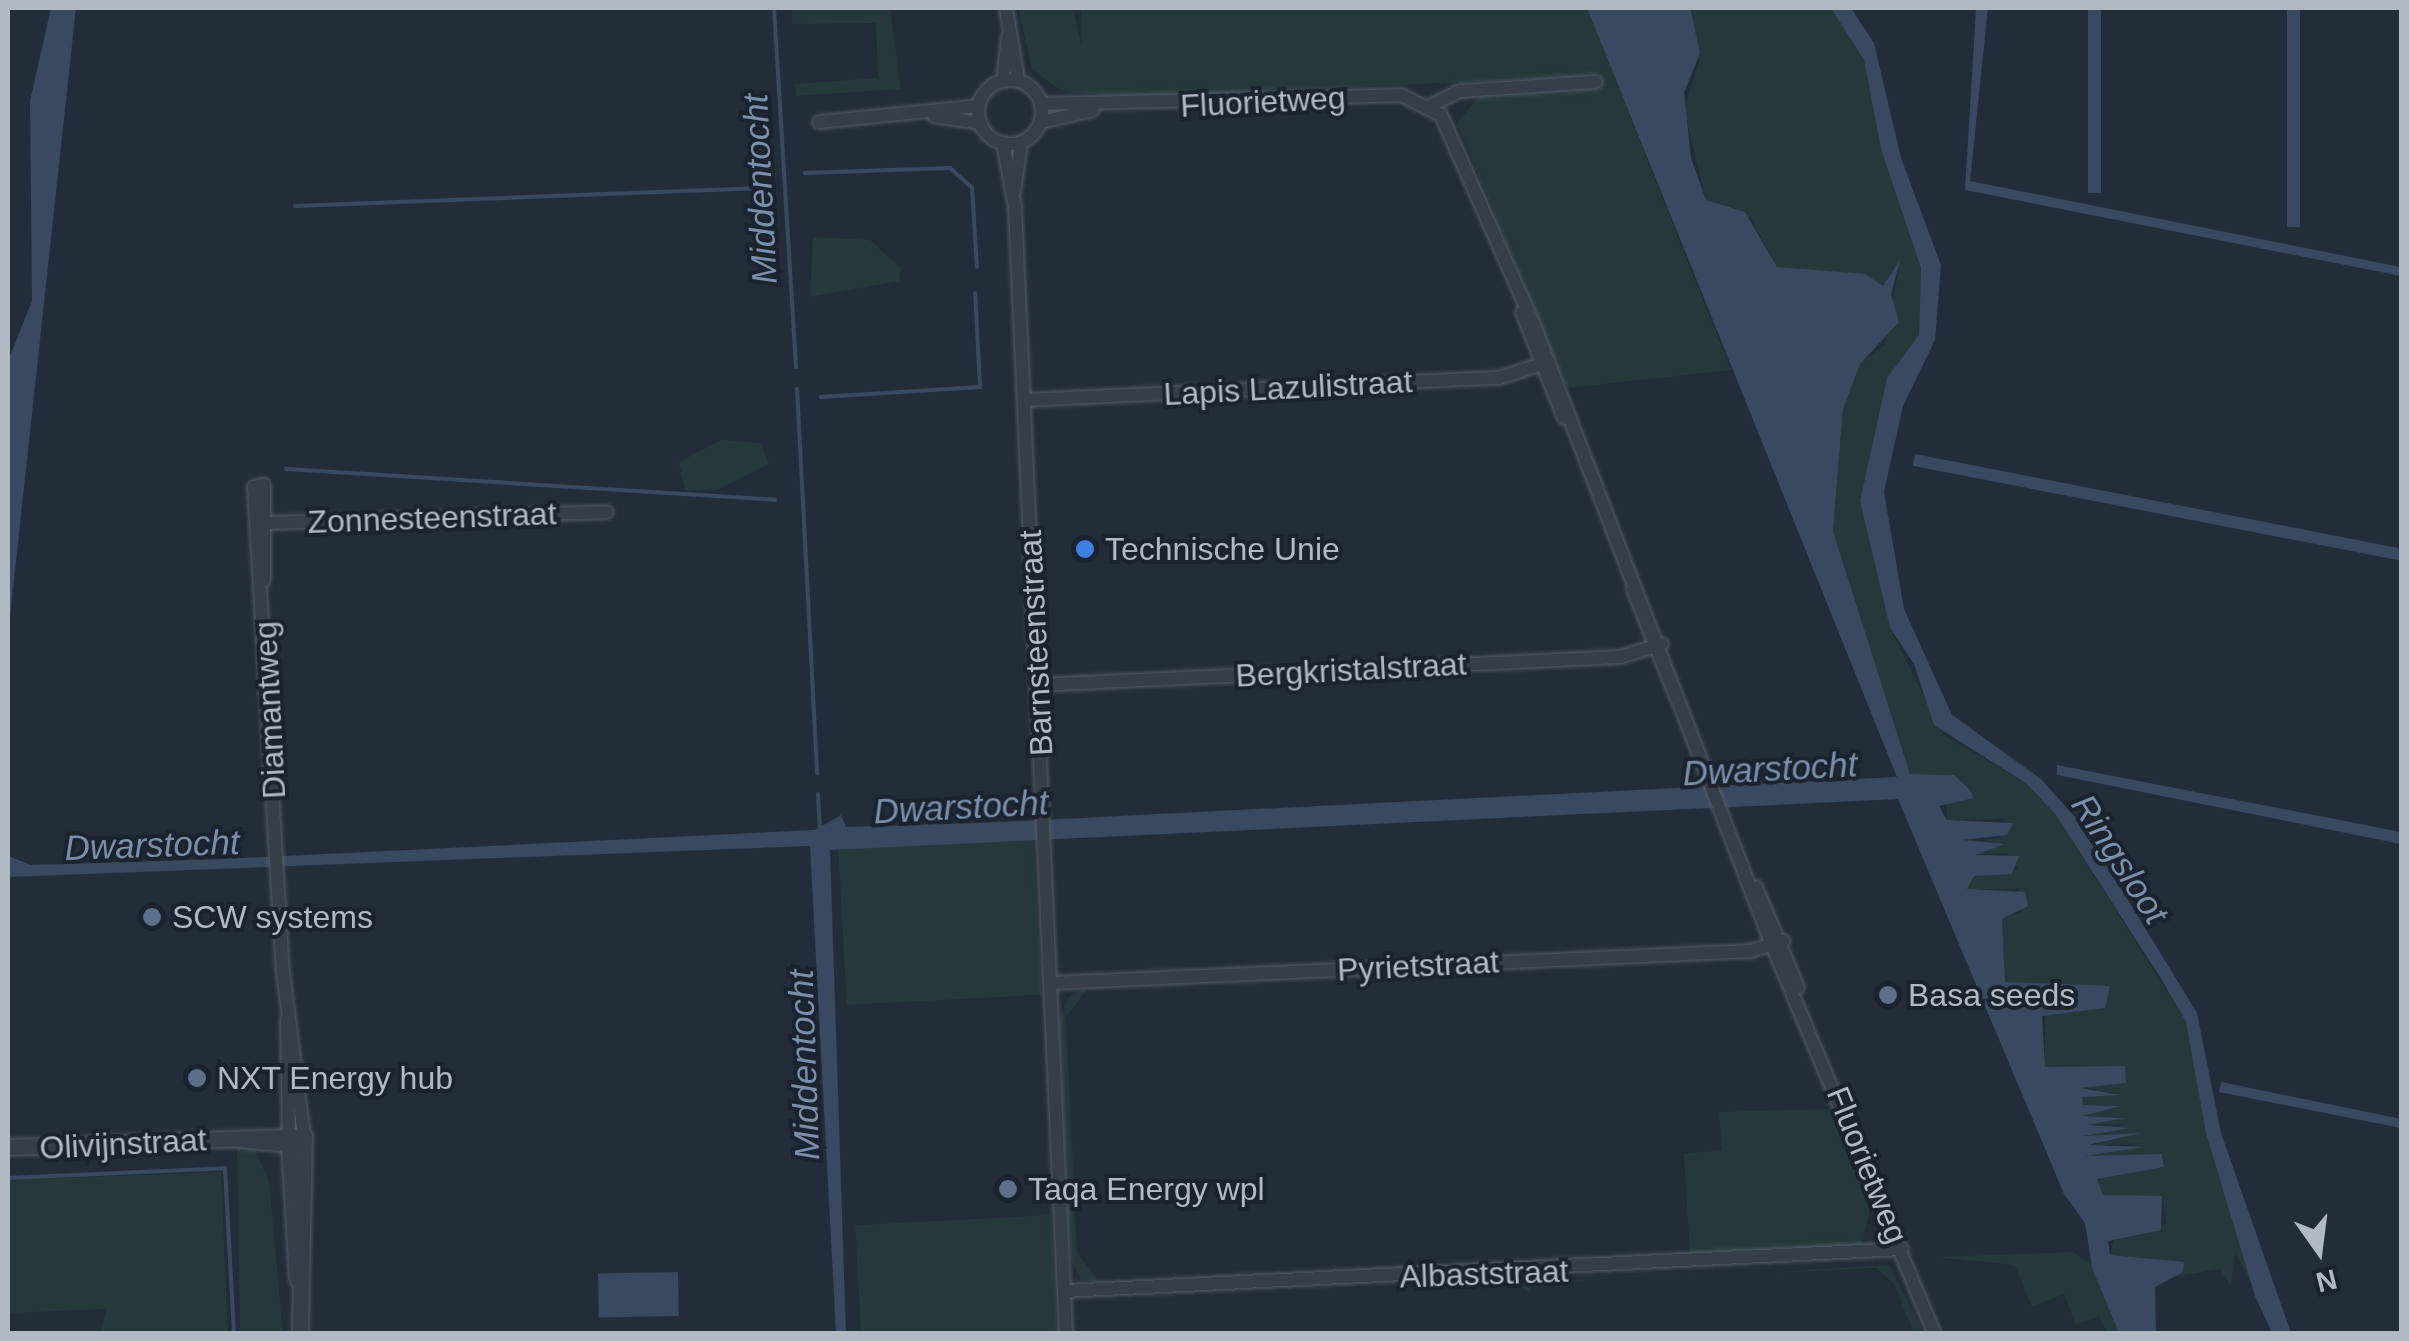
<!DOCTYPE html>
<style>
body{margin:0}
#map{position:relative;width:2409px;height:1341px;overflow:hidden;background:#232c39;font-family:Helvetica,sans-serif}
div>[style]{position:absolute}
.green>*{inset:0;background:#25393b;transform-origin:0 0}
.water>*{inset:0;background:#394962;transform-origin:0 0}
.stream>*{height:4px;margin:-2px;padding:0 2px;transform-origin:2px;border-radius:2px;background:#394962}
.roads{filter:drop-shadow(0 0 2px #545c67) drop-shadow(0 0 2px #545c67)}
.minor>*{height:12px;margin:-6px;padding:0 6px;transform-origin:6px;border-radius:6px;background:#363e49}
.minor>.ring{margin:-6px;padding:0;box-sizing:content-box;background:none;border:12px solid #363e49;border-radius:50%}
.tertiary>*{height:15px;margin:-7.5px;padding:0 7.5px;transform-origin:7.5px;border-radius:7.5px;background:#363e49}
.dots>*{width:28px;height:28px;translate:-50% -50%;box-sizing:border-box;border:5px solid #1b232e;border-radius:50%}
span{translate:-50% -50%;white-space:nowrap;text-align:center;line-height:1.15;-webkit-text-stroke:8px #1b232e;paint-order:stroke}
.street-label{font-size:32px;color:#b1b9c5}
.poi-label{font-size:32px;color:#b1b9c5}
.left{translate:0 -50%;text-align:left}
.water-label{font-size:35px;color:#7a8fac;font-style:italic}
.frame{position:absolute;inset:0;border:10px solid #b1b9c5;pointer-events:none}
.north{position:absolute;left:2269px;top:1201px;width:100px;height:100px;-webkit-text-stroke:8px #1b232e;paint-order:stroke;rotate:166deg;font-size:28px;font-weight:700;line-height:40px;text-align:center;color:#b1b9c5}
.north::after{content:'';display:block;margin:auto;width:35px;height:45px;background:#b1b9c5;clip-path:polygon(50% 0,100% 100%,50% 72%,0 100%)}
</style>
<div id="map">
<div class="green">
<i style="clip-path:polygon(1018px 8px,1073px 8px,1082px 47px,1081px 8px,1587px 8px,1731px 370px,1567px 388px,1457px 123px,1480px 95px,1601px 89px,1600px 76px,1121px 97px,1062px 91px,1032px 70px)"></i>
<i style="clip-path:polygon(1690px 8px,1832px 8px,1864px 60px,1881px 149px,1921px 268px,1919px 335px,1887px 378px,1860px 501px,1890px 628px,1943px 735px,2027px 784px,2056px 815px,2186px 1022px,2252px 1285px,2235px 1251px,2231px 1286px,2220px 1269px,2178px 1276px,2110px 1255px,2115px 1233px,2166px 1224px,2163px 1197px,2103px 1195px,2097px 1178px,2164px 1167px,2163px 1155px,2083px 1156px,2143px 1143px,2088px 1146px,2142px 1133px,2082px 1136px,2127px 1124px,2087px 1125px,2125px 1117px,2082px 1116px,2120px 1106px,2083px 1105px,2081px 1097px,2120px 1094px,2080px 1087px,2125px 1083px,2045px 1067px,2045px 1013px,2005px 982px,2002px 919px,2021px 912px,2018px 889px,1965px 890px,1973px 876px,2018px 869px,2008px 853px,1974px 855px,2005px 844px,1964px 846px,2007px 835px,2004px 819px,1947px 820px,1946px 799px,1973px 798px,1954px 775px,1910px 774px,1833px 531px,1843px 409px,1860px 364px,1885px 345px,1900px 260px,1883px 286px,1777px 266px,1751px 219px,1706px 200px,1684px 110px,1699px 63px)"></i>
<i style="clip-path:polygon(890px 9px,901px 89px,796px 96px,795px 84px,878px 78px,876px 23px,792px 24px,792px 10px)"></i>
<i style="clip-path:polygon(813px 237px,870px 240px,901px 268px,899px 281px,810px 297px)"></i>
<i style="clip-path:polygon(721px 440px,761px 443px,769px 464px,717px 490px,685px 490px,679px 462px)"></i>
<i style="left:1033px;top:836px;width:159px;height:195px;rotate:87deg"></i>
<i style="clip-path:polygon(1088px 988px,1066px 1017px,1077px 1252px,1101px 1284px,1080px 1279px,1070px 1257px,1059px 1018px,1070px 995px)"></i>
<i style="clip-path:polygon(1831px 1109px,1870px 1209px,1862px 1245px,1690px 1257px,1684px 1153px,1722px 1151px,1719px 1112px)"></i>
<i style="clip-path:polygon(237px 1148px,254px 1148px,269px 1181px,283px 1333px,240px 1333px)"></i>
<i style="clip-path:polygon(221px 1172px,228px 1333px,101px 1333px,106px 1309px,8px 1313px,8px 1180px)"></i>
<i style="left:1051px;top:1215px;width:118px;height:196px;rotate:87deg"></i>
<i style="clip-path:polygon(2073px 1252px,2091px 1264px,2119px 1333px,2107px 1333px,2099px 1316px,2076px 1325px,2064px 1294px,2032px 1307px,2015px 1265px,1939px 1257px)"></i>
<i style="clip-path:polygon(1889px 1265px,1924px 1333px,1914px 1333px,1894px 1284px,1876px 1268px,1764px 1273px)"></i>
<i style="clip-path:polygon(1733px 1270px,1530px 1284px,1530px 1294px,1520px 1285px,1430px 1289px)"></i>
</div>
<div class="water">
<i style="clip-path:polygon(51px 8px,76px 8px,8px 635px,8px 361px,32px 301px,30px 101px)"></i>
<i style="clip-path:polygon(1587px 8px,1690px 8px,1700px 53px,1684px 93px,1691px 158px,1706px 200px,1745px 212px,1777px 267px,1865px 274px,1883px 286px,1900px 260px,1891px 295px,1899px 322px,1860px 364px,1843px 409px,1833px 531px,1910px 774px,1954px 775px,1969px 789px,1974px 798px,1939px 806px,1947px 820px,2013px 823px,2007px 835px,1963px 840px,2005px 844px,1975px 855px,2019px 856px,2012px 874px,1974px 876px,1967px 889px,2025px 892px,2028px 906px,2002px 919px,2005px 982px,2110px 986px,2105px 1008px,2042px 1016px,2045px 1067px,2125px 1066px,2126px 1083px,2080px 1088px,2121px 1095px,2082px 1097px,2083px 1105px,2121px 1106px,2082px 1116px,2125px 1118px,2087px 1125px,2129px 1128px,2083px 1136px,2142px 1133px,2088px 1145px,2144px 1147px,2084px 1156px,2162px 1154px,2164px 1167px,2097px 1179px,2103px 1195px,2162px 1196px,2161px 1230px,2108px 1241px,2110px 1255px,2184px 1262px,2183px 1272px,2155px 1287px,2156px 1333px,2119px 1333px,2092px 1268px,2085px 1223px,2064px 1194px,1898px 799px,830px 850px,846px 1334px,836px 1333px,810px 846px,8px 877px,8px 856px,31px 865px,221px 859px,815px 830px,841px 815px,846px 827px,979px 823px,1897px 777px)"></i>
<i style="clip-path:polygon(1831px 8px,1851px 8px,1874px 43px,1901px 158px,1941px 265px,1935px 340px,1903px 406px,1884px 492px,1904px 609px,1952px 715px,2041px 779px,2082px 825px,2197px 1013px,2221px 1133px,2291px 1333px,2272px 1333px,2255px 1296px,2206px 1133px,2186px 1022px,2163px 982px,2056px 815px,2027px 784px,1934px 725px,1914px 664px,1890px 628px,1860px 501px,1887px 378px,1919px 335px,1921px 268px,1881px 149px,1864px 60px)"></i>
<i style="clip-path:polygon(1976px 8px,1988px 8px,1970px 181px,2401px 267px,2401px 276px,1965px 190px)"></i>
<i style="left:2088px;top:8px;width:13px;height:185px"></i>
<i style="left:2287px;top:8px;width:13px;height:219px"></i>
<i style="left:1915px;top:454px;width:495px;height:12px;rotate:11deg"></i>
<i style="clip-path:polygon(2057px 765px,2401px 832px,2401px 844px,2057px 775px)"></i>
<i style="clip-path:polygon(2221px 1082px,2401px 1119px,2401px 1128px,2219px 1092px)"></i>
<i style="left:678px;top:1272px;width:44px;height:80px;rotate:89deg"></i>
</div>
<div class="stream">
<i style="left:774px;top:8px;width:360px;rotate:86.5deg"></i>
<i style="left:805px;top:173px;width:145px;rotate:-2deg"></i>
<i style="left:950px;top:168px;width:30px;rotate:42deg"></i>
<i style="left:972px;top:188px;width:79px;rotate:86.4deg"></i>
<i style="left:295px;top:206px;width:461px;rotate:-2.2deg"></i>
<i style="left:797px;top:389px;width:385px;rotate:87deg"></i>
<i style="left:821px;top:397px;width:159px;rotate:-3.6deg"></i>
<i style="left:980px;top:387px;width:94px;rotate:-93deg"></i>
<i style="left:286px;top:469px;width:490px;rotate:3.6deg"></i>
<i style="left:818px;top:794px;width:35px;rotate:87deg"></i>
<i style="left:8px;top:1178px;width:217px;rotate:-2.6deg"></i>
<i style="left:225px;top:1168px;width:166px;rotate:86.9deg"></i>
</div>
<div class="roads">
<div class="minor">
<i style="left:1006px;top:8px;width:73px;rotate:80.5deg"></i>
<i class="ring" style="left:978px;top:80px;width:52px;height:52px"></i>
<i style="left:1003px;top:80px;width:43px;rotate:-83.4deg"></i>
<i style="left:1042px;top:104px;width:359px;rotate:-1.4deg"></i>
<i style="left:1401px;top:95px;width:45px;rotate:26.6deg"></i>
<i style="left:1441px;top:115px;width:230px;rotate:66.1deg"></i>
<i style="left:1534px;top:325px;width:664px;rotate:69deg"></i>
<i style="left:1772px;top:945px;width:422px;rotate:67.3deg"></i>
<i style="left:1430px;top:106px;width:34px;rotate:-27deg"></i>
<i style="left:1460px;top:91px;width:136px;rotate:-3.8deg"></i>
<i style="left:934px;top:116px;width:47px;rotate:8.7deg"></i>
<i style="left:819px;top:122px;width:160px;rotate:-5.7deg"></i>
<i style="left:1041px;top:122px;width:53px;rotate:-13deg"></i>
<i style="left:1003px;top:143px;width:66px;rotate:79.5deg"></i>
<i style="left:1015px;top:208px;width:1127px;rotate:87.41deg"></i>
<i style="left:1014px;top:192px;width:49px;rotate:-81.9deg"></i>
<i style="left:1522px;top:312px;width:114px;rotate:68.4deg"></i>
<i style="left:1025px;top:400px;width:475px;rotate:-2.7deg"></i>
<i style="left:1499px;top:378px;width:52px;rotate:-18.1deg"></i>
<i style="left:264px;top:523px;width:343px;rotate:-1.8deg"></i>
<i style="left:264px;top:580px;width:95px;rotate:-90deg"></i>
<i style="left:264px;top:485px;width:10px;rotate:169deg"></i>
<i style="left:254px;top:487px;width:486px;rotate:86.6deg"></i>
<i style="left:283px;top:972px;width:165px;rotate:82.7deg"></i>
<i style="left:304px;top:1136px;width:17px;rotate:152deg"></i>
<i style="left:289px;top:1144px;width:124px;rotate:-90.9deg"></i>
<i style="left:1633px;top:589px;width:118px;rotate:68.2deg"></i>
<i style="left:1038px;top:685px;width:583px;rotate:-2.75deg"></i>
<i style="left:1620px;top:657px;width:44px;rotate:-17.2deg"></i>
<i style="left:1756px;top:887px;width:109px;rotate:67.4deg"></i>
<i style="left:1051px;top:983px;width:701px;rotate:-2.62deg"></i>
<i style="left:1751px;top:951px;width:34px;rotate:-17deg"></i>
<i style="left:1064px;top:1291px;width:839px;rotate:-2.87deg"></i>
</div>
<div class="tertiary">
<i style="left:238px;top:1139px;width:51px;rotate:5.6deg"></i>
<i style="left:289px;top:1144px;width:135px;rotate:86.6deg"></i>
<i style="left:8px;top:1147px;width:296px;rotate:-2.1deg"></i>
<i style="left:304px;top:1136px;width:198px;rotate:91.2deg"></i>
</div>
</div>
<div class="dots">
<i style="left:1085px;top:549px;background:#3f7fe0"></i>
<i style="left:152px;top:917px;background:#5c6f8a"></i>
<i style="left:1888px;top:995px;background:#5c6f8a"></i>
<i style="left:197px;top:1078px;background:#5c6f8a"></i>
<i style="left:1008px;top:1189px;background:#5c6f8a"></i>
</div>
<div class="street-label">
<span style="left:1263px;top:102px;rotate:-3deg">Fluorietweg</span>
<span style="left:1288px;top:388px;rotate:-3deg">Lapis Lazulistraat</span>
<span style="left:432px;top:518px;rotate:-2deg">Zonnesteenstraat</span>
<span style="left:1036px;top:643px;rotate:-93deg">Barnsteenstraat</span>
<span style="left:1351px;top:670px;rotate:-3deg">Bergkristalstraat</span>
<span style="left:270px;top:710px;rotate:-93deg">Diamantweg</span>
<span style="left:1418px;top:966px;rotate:-3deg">Pyrietstraat</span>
<span style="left:123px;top:1144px;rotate:-3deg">Olivijnstraat</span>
<span style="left:1867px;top:1165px;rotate:68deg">Fluorietweg</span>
<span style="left:1484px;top:1274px;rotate:-2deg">Albaststraat</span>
</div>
<div class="poi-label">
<span class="left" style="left:1105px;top:549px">Technische Unie</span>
<span class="left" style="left:172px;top:917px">SCW systems</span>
<span class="left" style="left:1908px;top:995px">Basa seeds</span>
<span class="left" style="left:217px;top:1078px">NXT Energy hub</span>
<span class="left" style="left:1028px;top:1189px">Taqa Energy wpl</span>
</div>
<div class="water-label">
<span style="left:760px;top:189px;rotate:-93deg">Middentocht</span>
<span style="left:1770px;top:769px;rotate:-3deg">Dwarstocht</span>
<span style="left:961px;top:807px;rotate:-3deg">Dwarstocht</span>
<span style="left:152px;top:845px;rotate:-2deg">Dwarstocht</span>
<span style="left:2120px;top:859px;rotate:57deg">Ringsloot</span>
<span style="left:804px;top:1065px;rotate:-92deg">Middentocht</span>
</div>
<div class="frame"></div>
<div class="north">N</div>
</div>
